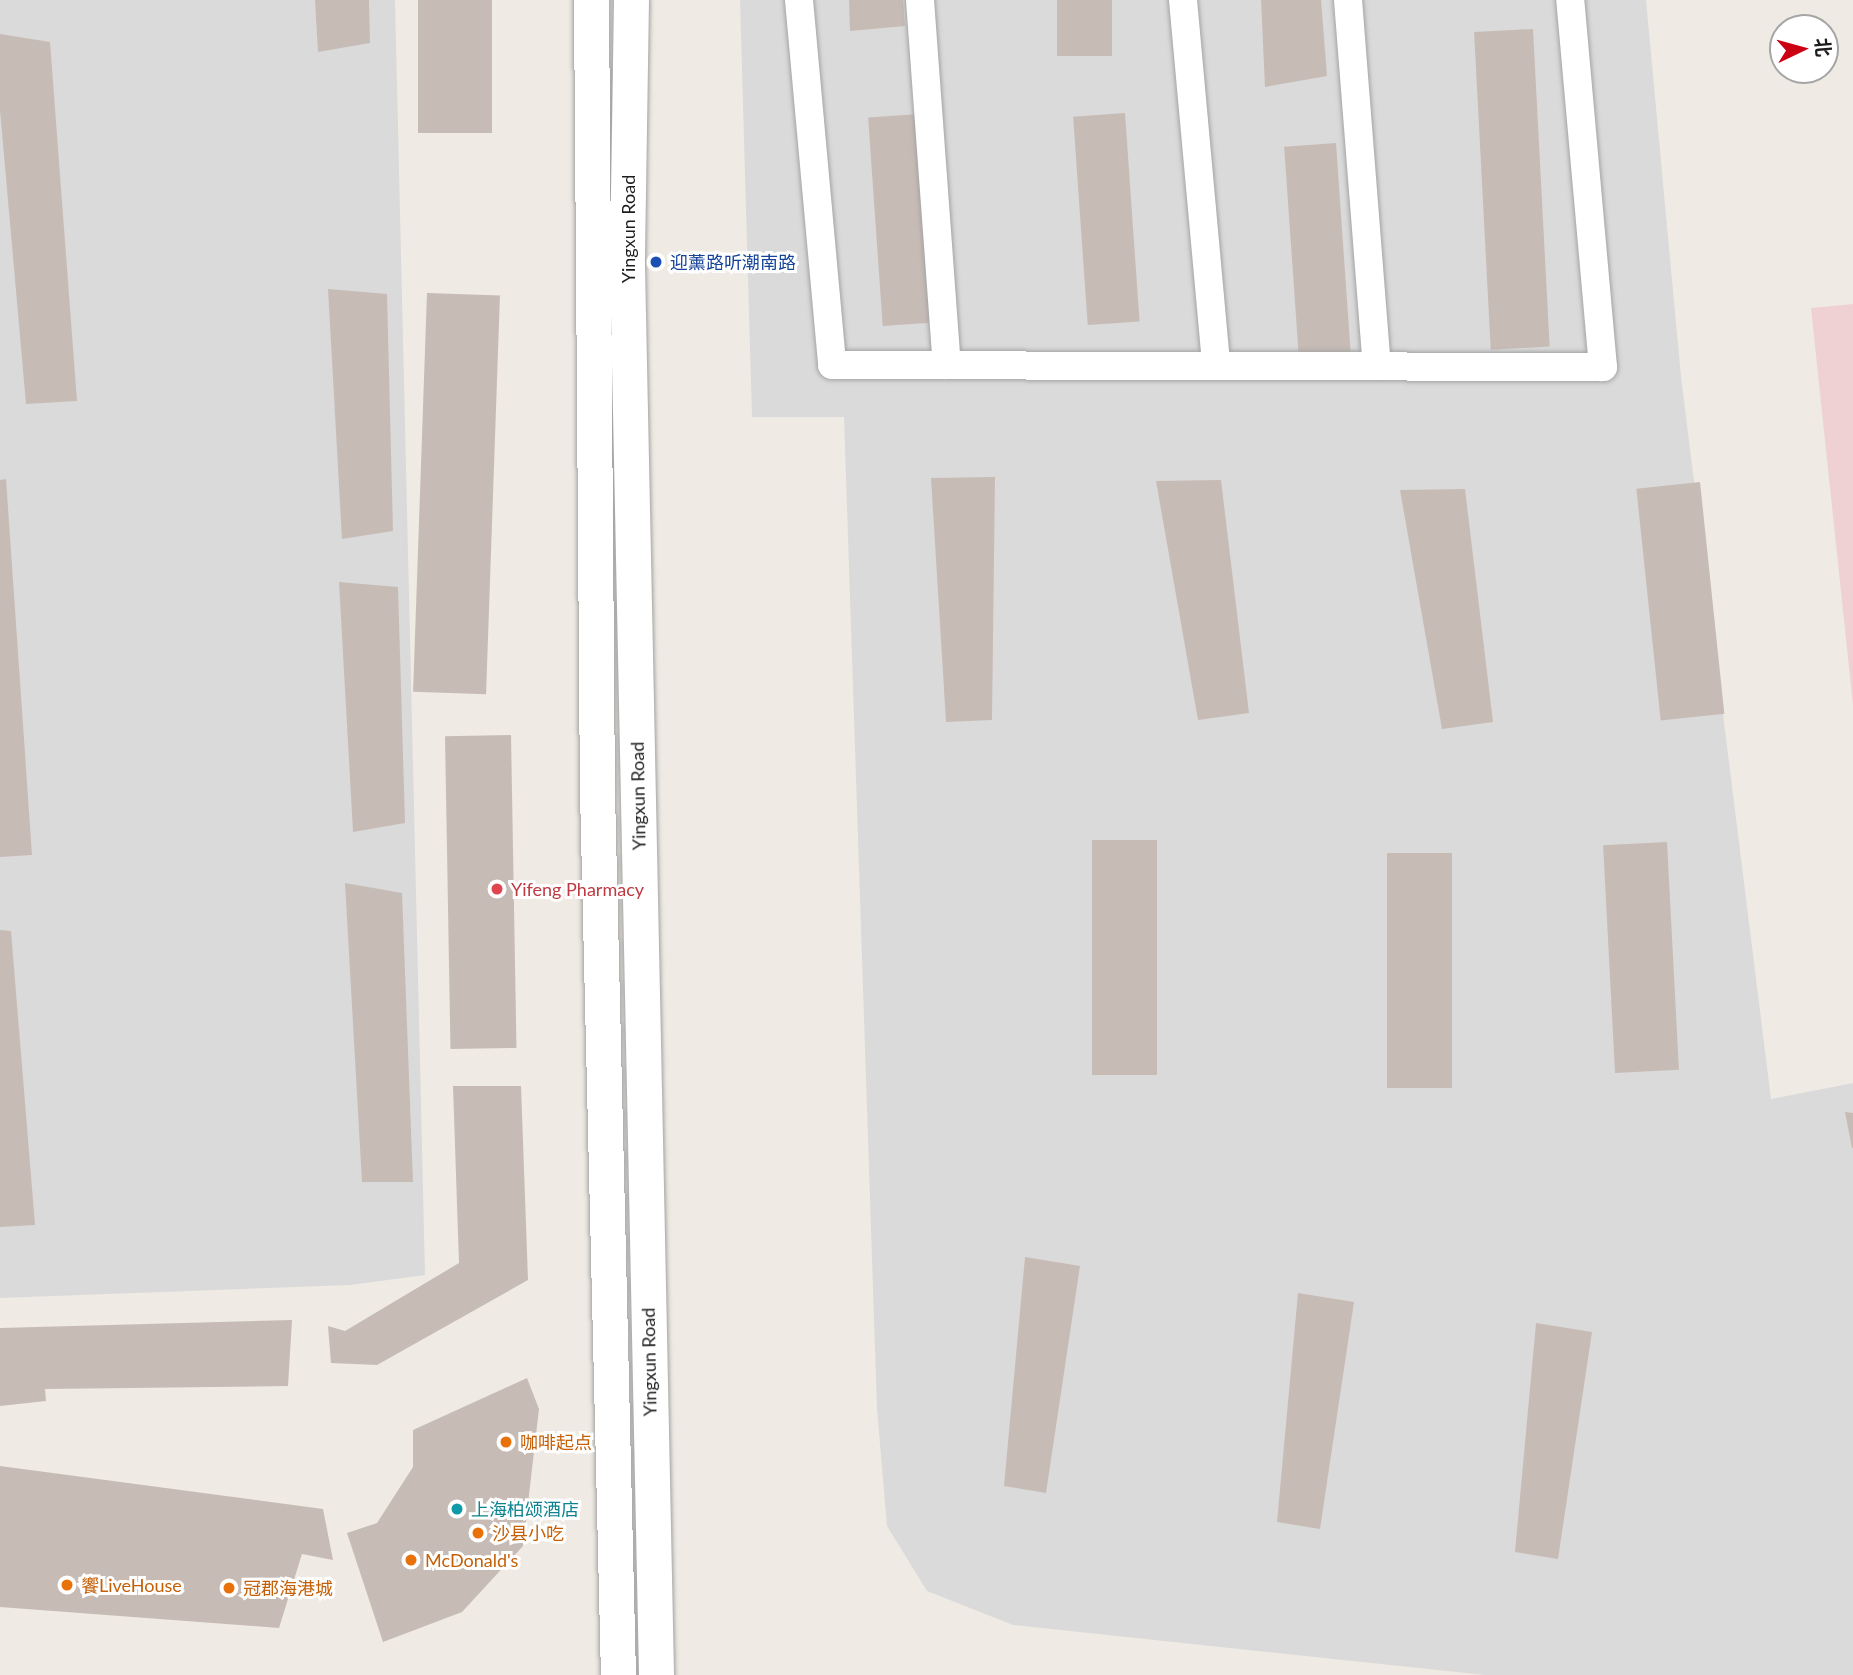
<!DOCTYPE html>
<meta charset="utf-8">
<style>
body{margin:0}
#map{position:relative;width:1853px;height:1675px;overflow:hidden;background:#efeae3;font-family:Lato,"Noto Sans SC",sans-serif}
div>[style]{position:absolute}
.residential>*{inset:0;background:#dbdada}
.commercial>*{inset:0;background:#f0d1d3}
.building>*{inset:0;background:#c7bbb6;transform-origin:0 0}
.roads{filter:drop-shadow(0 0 2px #a4a4a4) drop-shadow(0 0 2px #a4a4a4)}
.minor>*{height:28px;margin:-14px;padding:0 14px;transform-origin:14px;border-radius:14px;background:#fff}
.tertiary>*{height:35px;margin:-17.5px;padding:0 17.5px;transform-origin:17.5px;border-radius:17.5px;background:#fff}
.dots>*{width:19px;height:19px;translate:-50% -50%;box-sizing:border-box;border:4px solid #fff;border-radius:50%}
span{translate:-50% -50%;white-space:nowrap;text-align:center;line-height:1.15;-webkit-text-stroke:6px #fff;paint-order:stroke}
.street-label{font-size:18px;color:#1d1d1d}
.transit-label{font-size:18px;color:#164399}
.left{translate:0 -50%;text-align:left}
.health-label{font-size:18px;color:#be3a42}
.food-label{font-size:18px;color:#c56008}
.culture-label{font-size:18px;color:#0d838f}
.north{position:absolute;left:1769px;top:14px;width:70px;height:70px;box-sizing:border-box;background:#fff;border:2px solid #a5a5a5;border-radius:50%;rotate:85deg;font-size:19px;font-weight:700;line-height:28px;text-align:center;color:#1d1d1d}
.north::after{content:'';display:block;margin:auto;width:24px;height:32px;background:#cb0013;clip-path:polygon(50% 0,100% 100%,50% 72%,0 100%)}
</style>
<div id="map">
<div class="residential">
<i style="clip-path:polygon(0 0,395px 0,425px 1275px,350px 1285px,0 1298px)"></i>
<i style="clip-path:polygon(740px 0,1646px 0,1681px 377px,1771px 1099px,1853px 1083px,1853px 1675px,1485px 1675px,1013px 1625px,927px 1591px,887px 1526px,877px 1409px,844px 417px,752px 417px)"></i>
</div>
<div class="commercial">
<i style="clip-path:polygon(1853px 304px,1853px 705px,1811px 308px)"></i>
</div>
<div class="building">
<i style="clip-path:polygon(315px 0,369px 0,370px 43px,318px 52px)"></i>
<i style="left:418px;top:0;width:74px;height:133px"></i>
<i style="clip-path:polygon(849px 0,903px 0,905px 26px,850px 31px)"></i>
<i style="left:1057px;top:0;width:55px;height:56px"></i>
<i style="clip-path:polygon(1261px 0,1321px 0,1327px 76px,1265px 87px)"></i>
<i style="left:1533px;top:29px;width:318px;height:59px;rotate:87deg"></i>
<i style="clip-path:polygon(0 34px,50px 42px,77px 401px,26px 404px,0 110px)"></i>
<i style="left:1125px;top:113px;width:209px;height:52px;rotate:86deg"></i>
<i style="left:919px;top:114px;width:209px;height:51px;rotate:86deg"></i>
<i style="left:1336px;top:143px;width:209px;height:52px;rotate:86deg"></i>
<i style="clip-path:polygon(328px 289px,387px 294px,393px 531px,342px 539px)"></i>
<i style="left:427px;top:293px;width:73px;height:399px;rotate:2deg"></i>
<i style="clip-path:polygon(995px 477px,992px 720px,946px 722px,931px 478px)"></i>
<i style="clip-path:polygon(6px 479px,32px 855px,0 857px,0 480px)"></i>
<i style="clip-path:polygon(1221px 480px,1249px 713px,1198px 720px,1156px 481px)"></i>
<i style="left:1700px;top:482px;width:233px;height:64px;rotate:84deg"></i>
<i style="clip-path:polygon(1465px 489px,1493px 722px,1442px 729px,1400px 490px)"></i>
<i style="clip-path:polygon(339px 582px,398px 587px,405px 823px,353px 832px)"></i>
<i style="left:511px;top:735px;width:313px;height:66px;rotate:89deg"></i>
<i style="left:1092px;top:840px;width:65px;height:235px"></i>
<i style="left:1667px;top:842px;width:228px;height:64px;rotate:87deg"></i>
<i style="left:1387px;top:853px;width:65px;height:235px"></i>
<i style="clip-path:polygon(345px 883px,402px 893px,413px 1182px,362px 1182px)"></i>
<i style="clip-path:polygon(0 930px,11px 931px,35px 1225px,0 1227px)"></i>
<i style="clip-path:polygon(453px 1086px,521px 1086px,528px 1280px,377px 1365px,331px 1363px,328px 1326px,345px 1331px,459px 1263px)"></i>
<i style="clip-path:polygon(1845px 1112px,1853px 1113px,1853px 1148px,1852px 1148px)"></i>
<i style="clip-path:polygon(1025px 1257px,1080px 1266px,1046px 1493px,1004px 1486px)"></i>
<i style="clip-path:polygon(1298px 1293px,1354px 1302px,1320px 1529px,1277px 1522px)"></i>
<i style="clip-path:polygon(292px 1320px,288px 1386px,45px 1389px,46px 1401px,0 1406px,0 1328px)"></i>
<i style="clip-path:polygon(1536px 1323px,1592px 1332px,1558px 1559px,1515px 1552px)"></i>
<i style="clip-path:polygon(527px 1378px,539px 1409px,523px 1546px,462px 1612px,383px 1642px,347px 1533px,377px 1523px,413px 1467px,413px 1430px)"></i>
<i style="clip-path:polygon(0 1466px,323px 1509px,333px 1560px,302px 1554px,279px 1628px,0 1607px)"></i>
</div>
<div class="roads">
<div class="minor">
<i style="left:799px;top:0;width:366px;rotate:84.8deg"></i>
<i style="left:832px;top:365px;width:771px;rotate:0.15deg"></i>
<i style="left:1603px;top:367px;width:368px;rotate:-95.1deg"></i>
<i style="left:920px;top:0;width:366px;rotate:85.8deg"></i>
<i style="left:1183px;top:0;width:367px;rotate:84.8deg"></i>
<i style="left:1348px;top:0;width:367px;rotate:85.5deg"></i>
</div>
<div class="tertiary">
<i style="left:591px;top:0;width:792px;rotate:89.57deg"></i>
<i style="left:597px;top:792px;width:883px;rotate:88.64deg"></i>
<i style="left:631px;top:0;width:266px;rotate:90.9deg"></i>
<i style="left:627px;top:266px;width:1409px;rotate:88.82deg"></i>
</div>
</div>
<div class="dots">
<i style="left:656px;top:262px;background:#1a4fb4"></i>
<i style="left:497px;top:889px;background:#e0444e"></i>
<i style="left:506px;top:1442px;background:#e8710a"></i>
<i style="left:457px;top:1509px;background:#0f9aa8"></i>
<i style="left:478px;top:1533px;background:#e8710a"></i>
<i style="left:411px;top:1560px;background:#e8710a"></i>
<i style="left:67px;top:1585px;background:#e8710a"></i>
<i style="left:229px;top:1588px;background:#e8710a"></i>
</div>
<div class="street-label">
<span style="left:628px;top:229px;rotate:-90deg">Yingxun Road</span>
<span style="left:638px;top:796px;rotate:-91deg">Yingxun Road</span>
<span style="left:649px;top:1362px;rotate:-91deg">Yingxun Road</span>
</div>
<div class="transit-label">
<span class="left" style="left:670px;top:262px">迎薰路听潮南路</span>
</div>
<div class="health-label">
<span class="left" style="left:511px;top:889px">Yifeng Pharmacy</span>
</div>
<div class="food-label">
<span class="left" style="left:520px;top:1442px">咖啡起点</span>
<span class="left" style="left:492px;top:1533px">沙县小吃</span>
<span class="left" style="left:425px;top:1560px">McDonald's</span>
<span class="left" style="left:81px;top:1585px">饗LiveHouse</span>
<span class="left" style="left:243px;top:1588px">冠郡海港城</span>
</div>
<div class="culture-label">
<span class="left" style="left:471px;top:1509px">上海柏颂酒店</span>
</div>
<div class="north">北</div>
</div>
